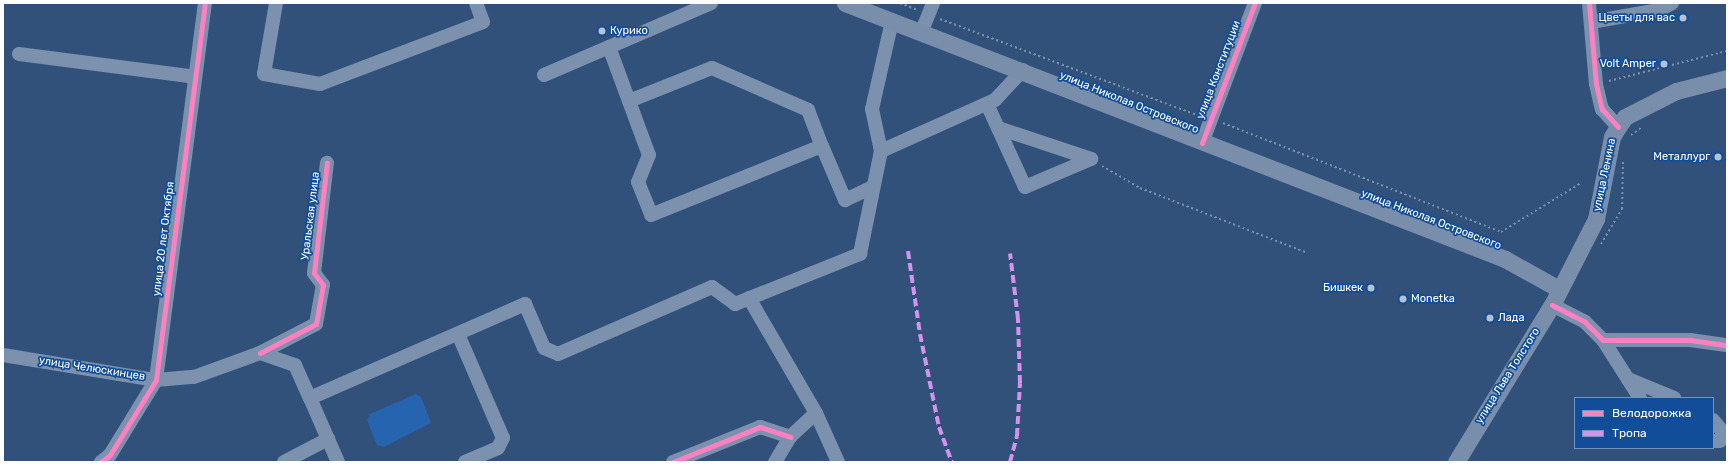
<!DOCTYPE html>
<meta charset="utf-8">
<style>
body{margin:0}
#map{position:relative;width:1730px;height:465px;overflow:hidden;background:#31517a;font-family:Rubik,sans-serif}
div>[style]{position:absolute}
.green>*{inset:0;background:#2764af}
.path>*{height:2px;margin-top:-1px;transform-origin:0;background:repeating-linear-gradient(90deg,#7b91ad 0 2px,transparent 0 5px)}
.minor>*{height:14px;margin:-7px;padding:0 7px;transform-origin:7px;border-radius:7px;background:#7b91ad}
.major>*{height:17px;margin:-8.5px;padding:0 8.5px;transform-origin:8.5px;border-radius:8.5px;background:#798eaa}
.quiet>*{height:4px;margin-top:-2px;transform-origin:0;background:repeating-linear-gradient(90deg,#d193ec 0 8px,transparent 0 12px)}
.cycleway>*{height:5px;margin:-2.5px;padding:0 2.5px;transform-origin:2.5px;border-radius:2.5px;background:#ff80c0}
.dots>*{width:11px;height:11px;translate:-50% -50%;box-sizing:border-box;border:2px solid #124d99;border-radius:50%}
span{translate:-50% -50%;white-space:nowrap;text-align:center;line-height:1.15;-webkit-text-stroke:3.5px #124d99;paint-order:stroke}
.poi-label{font-size:11px;color:#fff}
.right{translate:-100% -50%;text-align:right}
.left{translate:0 -50%;text-align:left}
.street-label{font-size:11px;color:#fff}
.frame{position:absolute;inset:0;border:4px solid #fff;pointer-events:none}
.legend{position:absolute;left:1574px;top:397px;width:140px;height:52px;box-sizing:border-box;background:#124d99;border:1px solid #7194c2;margin:0;padding:5px 7px;list-style:none;font-size:12px;color:#fff}
.legend li{display:flex;align-items:center;gap:8px;height:20px}
.legend b{width:20px;border:1px solid #7194c2}
</style>
<div id="map">
<div class="green">
<i style="clip-path:polygon(416px 394px,421px 397px,431px 423px,384px 447px,377px 445px,367px 420px,370px 414px)"></i>
</div>
<div class="path">
<i style="left:900px;top:3px;width:18px;rotate:22deg"></i>
<i style="left:940px;top:19px;width:278px;rotate:20.5deg"></i>
<i style="left:1609px;top:81px;width:122px;rotate:-14.3deg"></i>
<i style="left:1223px;top:123px;width:299px;rotate:21.4deg"></i>
<i style="left:1501px;top:232px;width:94px;rotate:-31.5deg"></i>
<i style="left:1631px;top:135px;width:14px;rotate:-36deg"></i>
<i style="left:1102px;top:166px;width:44px;rotate:30.1deg"></i>
<i style="left:1140px;top:188px;width:180px;rotate:21.2deg"></i>
<i style="left:1601px;top:244px;width:41px;rotate:-59deg"></i>
<i style="left:1622px;top:209px;width:48px;rotate:-88.8deg"></i>
</div>
<div class="minor">
<i style="left:276px;top:3px;width:72px;rotate:99.6deg"></i>
<i style="left:264px;top:74px;width:57px;rotate:10.1deg"></i>
<i style="left:320px;top:84px;width:174px;rotate:-20.8deg"></i>
<i style="left:483px;top:22px;width:20px;rotate:-110deg"></i>
<i style="left:1589px;top:3px;width:81px;rotate:85.1deg"></i>
<i style="left:1596px;top:84px;width:26px;rotate:77deg"></i>
<i style="left:1602px;top:109px;width:24px;rotate:48deg"></i>
<i style="left:1591px;top:22px;width:69px;rotate:-10deg"></i>
<i style="left:1659px;top:10px;width:15px;rotate:-28deg"></i>
<i style="left:921px;top:33px;width:32px;rotate:-68deg"></i>
<i style="left:609px;top:47px;width:115px;rotate:69.7deg"></i>
<i style="left:649px;top:155px;width:29px;rotate:112deg"></i>
<i style="left:638px;top:182px;width:35px;rotate:68deg"></i>
<i style="left:651px;top:215px;width:184px;rotate:-22deg"></i>
<i style="left:822px;top:146px;width:59px;rotate:66.9deg"></i>
<i style="left:845px;top:200px;width:31px;rotate:-25deg"></i>
<i style="left:19px;top:54px;width:177px;rotate:7.4deg"></i>
<i style="left:544px;top:75px;width:182px;rotate:-23.3deg"></i>
<i style="left:629px;top:101px;width:89px;rotate:-21.7deg"></i>
<i style="left:712px;top:68px;width:105px;rotate:23.6deg"></i>
<i style="left:808px;top:110px;width:39px;rotate:69deg"></i>
<i style="left:987px;top:104px;width:91px;rotate:65.4deg"></i>
<i style="left:1025px;top:187px;width:72px;rotate:-23deg"></i>
<i style="left:998px;top:128px;width:98px;rotate:18.4deg"></i>
<i style="left:1202px;top:143px;width:150px;rotate:-69.3deg"></i>
<i style="left:881px;top:151px;width:43px;rotate:-102.1deg"></i>
<i style="left:872px;top:109px;width:90px;rotate:-77.2deg"></i>
<i style="left:749px;top:298px;width:133px;rotate:59.8deg"></i>
<i style="left:816px;top:413px;width:54px;rotate:65.8deg"></i>
<i style="left:1552px;top:305px;width:37px;rotate:27deg"></i>
<i style="left:1585px;top:322px;width:25px;rotate:45deg"></i>
<i style="left:1603px;top:340px;width:87px"></i>
<i style="left:1690px;top:340px;width:37px;rotate:8deg"></i>
<i style="left:458px;top:334px;width:113px;rotate:66.6deg"></i>
<i style="left:503px;top:438px;width:11px;rotate:117deg"></i>
<i style="left:498px;top:448px;width:36px;rotate:157deg"></i>
<i style="left:1603px;top:340px;width:69px;rotate:57.5deg"></i>
<i style="left:260px;top:353px;width:63px;rotate:-27.4deg"></i>
<i style="left:316px;top:324px;width:40px;rotate:-80deg"></i>
<i style="left:323px;top:285px;width:15px;rotate:-127deg"></i>
<i style="left:314px;top:273px;width:111px;rotate:-83.3deg"></i>
<i style="left:3px;top:355px;width:155px;rotate:9.3deg"></i>
<i style="left:156px;top:380px;width:38px;rotate:-5deg"></i>
<i style="left:194px;top:377px;width:70px;rotate:-20deg"></i>
<i style="left:260px;top:353px;width:37px;rotate:19deg"></i>
<i style="left:295px;top:365px;width:36px;rotate:66deg"></i>
<i style="left:310px;top:398px;width:235px;rotate:-23.6deg"></i>
<i style="left:525px;top:304px;width:48px;rotate:66.6deg"></i>
<i style="left:544px;top:348px;width:15px;rotate:23deg"></i>
<i style="left:558px;top:354px;width:168px;rotate:-23.5deg"></i>
<i style="left:712px;top:287px;width:29px;rotate:36deg"></i>
<i style="left:735px;top:304px;width:135px;rotate:-21.8deg"></i>
<i style="left:860px;top:254px;width:105px;rotate:-78.5deg"></i>
<i style="left:881px;top:151px;width:125px;rotate:-24.1deg"></i>
<i style="left:995px;top:100px;width:41px;rotate:-47deg"></i>
<i style="left:1628px;top:379px;width:50px;rotate:22.4deg"></i>
<i style="left:310px;top:398px;width:70px;rotate:66.4deg"></i>
<i style="left:1713px;top:420px;width:16px;rotate:50deg"></i>
<i style="left:1723px;top:432px;width:9px;rotate:108deg"></i>
<i style="left:1720px;top:441px;width:7px;rotate:180deg"></i>
<i style="left:101px;top:462px;width:11px;rotate:-38deg"></i>
<i style="left:110px;top:455px;width:88px;rotate:-58.5deg"></i>
<i style="left:156px;top:380px;width:380px;rotate:-82.6deg"></i>
<i style="left:284px;top:462px;width:50px;rotate:-27.6deg"></i>
<i style="left:673px;top:462px;width:94px;rotate:-21.9deg"></i>
<i style="left:760px;top:427px;width:32px;rotate:18deg"></i>
<i style="left:775px;top:462px;width:29px;rotate:-59deg"></i>
<i style="left:790px;top:437px;width:35px;rotate:-43deg"></i>
</div>
<div class="major">
<i style="left:845px;top:3px;width:708px;rotate:21.2deg"></i>
<i style="left:1505px;top:259px;width:62px;rotate:29.1deg"></i>
<i style="left:1456px;top:462px;width:184px;rotate:-58.6deg"></i>
<i style="left:1552px;top:305px;width:97px;rotate:-62.9deg"></i>
<i style="left:1596px;top:219px;width:84px;rotate:-79deg"></i>
<i style="left:1612px;top:137px;width:12px;rotate:-59deg"></i>
<i style="left:1618px;top:127px;width:12px;rotate:-55deg"></i>
<i style="left:1625px;top:117px;width:57px;rotate:-27deg"></i>
<i style="left:1676px;top:91px;width:53px;rotate:-14.3deg"></i>
</div>
<div class="quiet">
<i style="left:908px;top:251px;width:84px;rotate:81.8deg"></i>
<i style="left:920px;top:334px;width:95px;rotate:78.5deg"></i>
<i style="left:939px;top:427px;width:37px;rotate:70deg"></i>
<i style="left:1010px;top:462px;width:27px;rotate:-75deg"></i>
<i style="left:1017px;top:436px;width:53px;rotate:-86.8deg"></i>
<i style="left:1020px;top:383px;width:64px;rotate:-91.8deg"></i>
<i style="left:1018px;top:319px;width:66px;rotate:-96.9deg"></i>
</div>
<div class="cycleway">
<i style="left:1589px;top:3px;width:81px;rotate:85.1deg"></i>
<i style="left:1596px;top:84px;width:26px;rotate:77deg"></i>
<i style="left:1602px;top:109px;width:24px;rotate:48deg"></i>
<i style="left:1202px;top:143px;width:150px;rotate:-69.3deg"></i>
<i style="left:1552px;top:305px;width:37px;rotate:27deg"></i>
<i style="left:1585px;top:322px;width:25px;rotate:45deg"></i>
<i style="left:1603px;top:340px;width:87px"></i>
<i style="left:1690px;top:340px;width:37px;rotate:8deg"></i>
<i style="left:260px;top:353px;width:63px;rotate:-27.4deg"></i>
<i style="left:316px;top:324px;width:40px;rotate:-80deg"></i>
<i style="left:323px;top:285px;width:15px;rotate:-127deg"></i>
<i style="left:314px;top:273px;width:111px;rotate:-83.3deg"></i>
<i style="left:101px;top:462px;width:11px;rotate:-38deg"></i>
<i style="left:110px;top:455px;width:88px;rotate:-58.5deg"></i>
<i style="left:156px;top:380px;width:380px;rotate:-82.6deg"></i>
<i style="left:673px;top:462px;width:94px;rotate:-21.9deg"></i>
<i style="left:760px;top:427px;width:32px;rotate:18deg"></i>
</div>
<div class="dots">
<i style="left:1683px;top:18px;background:#b7c2d0"></i>
<i style="left:602px;top:31px;background:#b7c2d0"></i>
<i style="left:1664px;top:64px;background:#b7c2d0"></i>
<i style="left:1718px;top:157px;background:#b7c2d0"></i>
<i style="left:1371px;top:288px;background:#b7c2d0"></i>
<i style="left:1403px;top:299px;background:#b7c2d0"></i>
<i style="left:1490px;top:318px;background:#b7c2d0"></i>
</div>
<div class="poi-label">
<span class="right" style="left:1675px;top:18px">Цветы для вас</span>
<span class="left" style="left:610px;top:31px">Курико</span>
<span class="right" style="left:1656px;top:64px">Volt Amper</span>
<span class="right" style="left:1710px;top:157px">Металлург</span>
<span class="right" style="left:1363px;top:288px">Бишкек</span>
<span class="left" style="left:1411px;top:299px">Monetka</span>
<span class="left" style="left:1498px;top:318px">Лада</span>
</div>
<div class="street-label">
<span style="left:1219px;top:70px;rotate:-69deg">улица Конституции</span>
<span style="left:1129px;top:103px;rotate:22deg">улица Николая Островского</span>
<span style="left:1605px;top:175px;rotate:-78deg">улица Ленина</span>
<span style="left:311px;top:216px;rotate:-83deg">Уральская улица</span>
<span style="left:1431px;top:220px;rotate:21deg">улица Николая Островского</span>
<span style="left:164px;top:239px;rotate:-83deg">улица 20 лет Октября</span>
<span style="left:92px;top:369px;rotate:9deg">улица Челюскинцев</span>
<span style="left:1508px;top:376px;rotate:-58deg">улица Льва Толстого</span>
</div>
<div class="frame"></div>
<ul class="legend">
<li><b style="height:5px;background:#ff80c0"></b>Велодорожка</li>
<li><b style="height:5px;background:#d193ec"></b>Тропа</li>
</ul>
</div>
